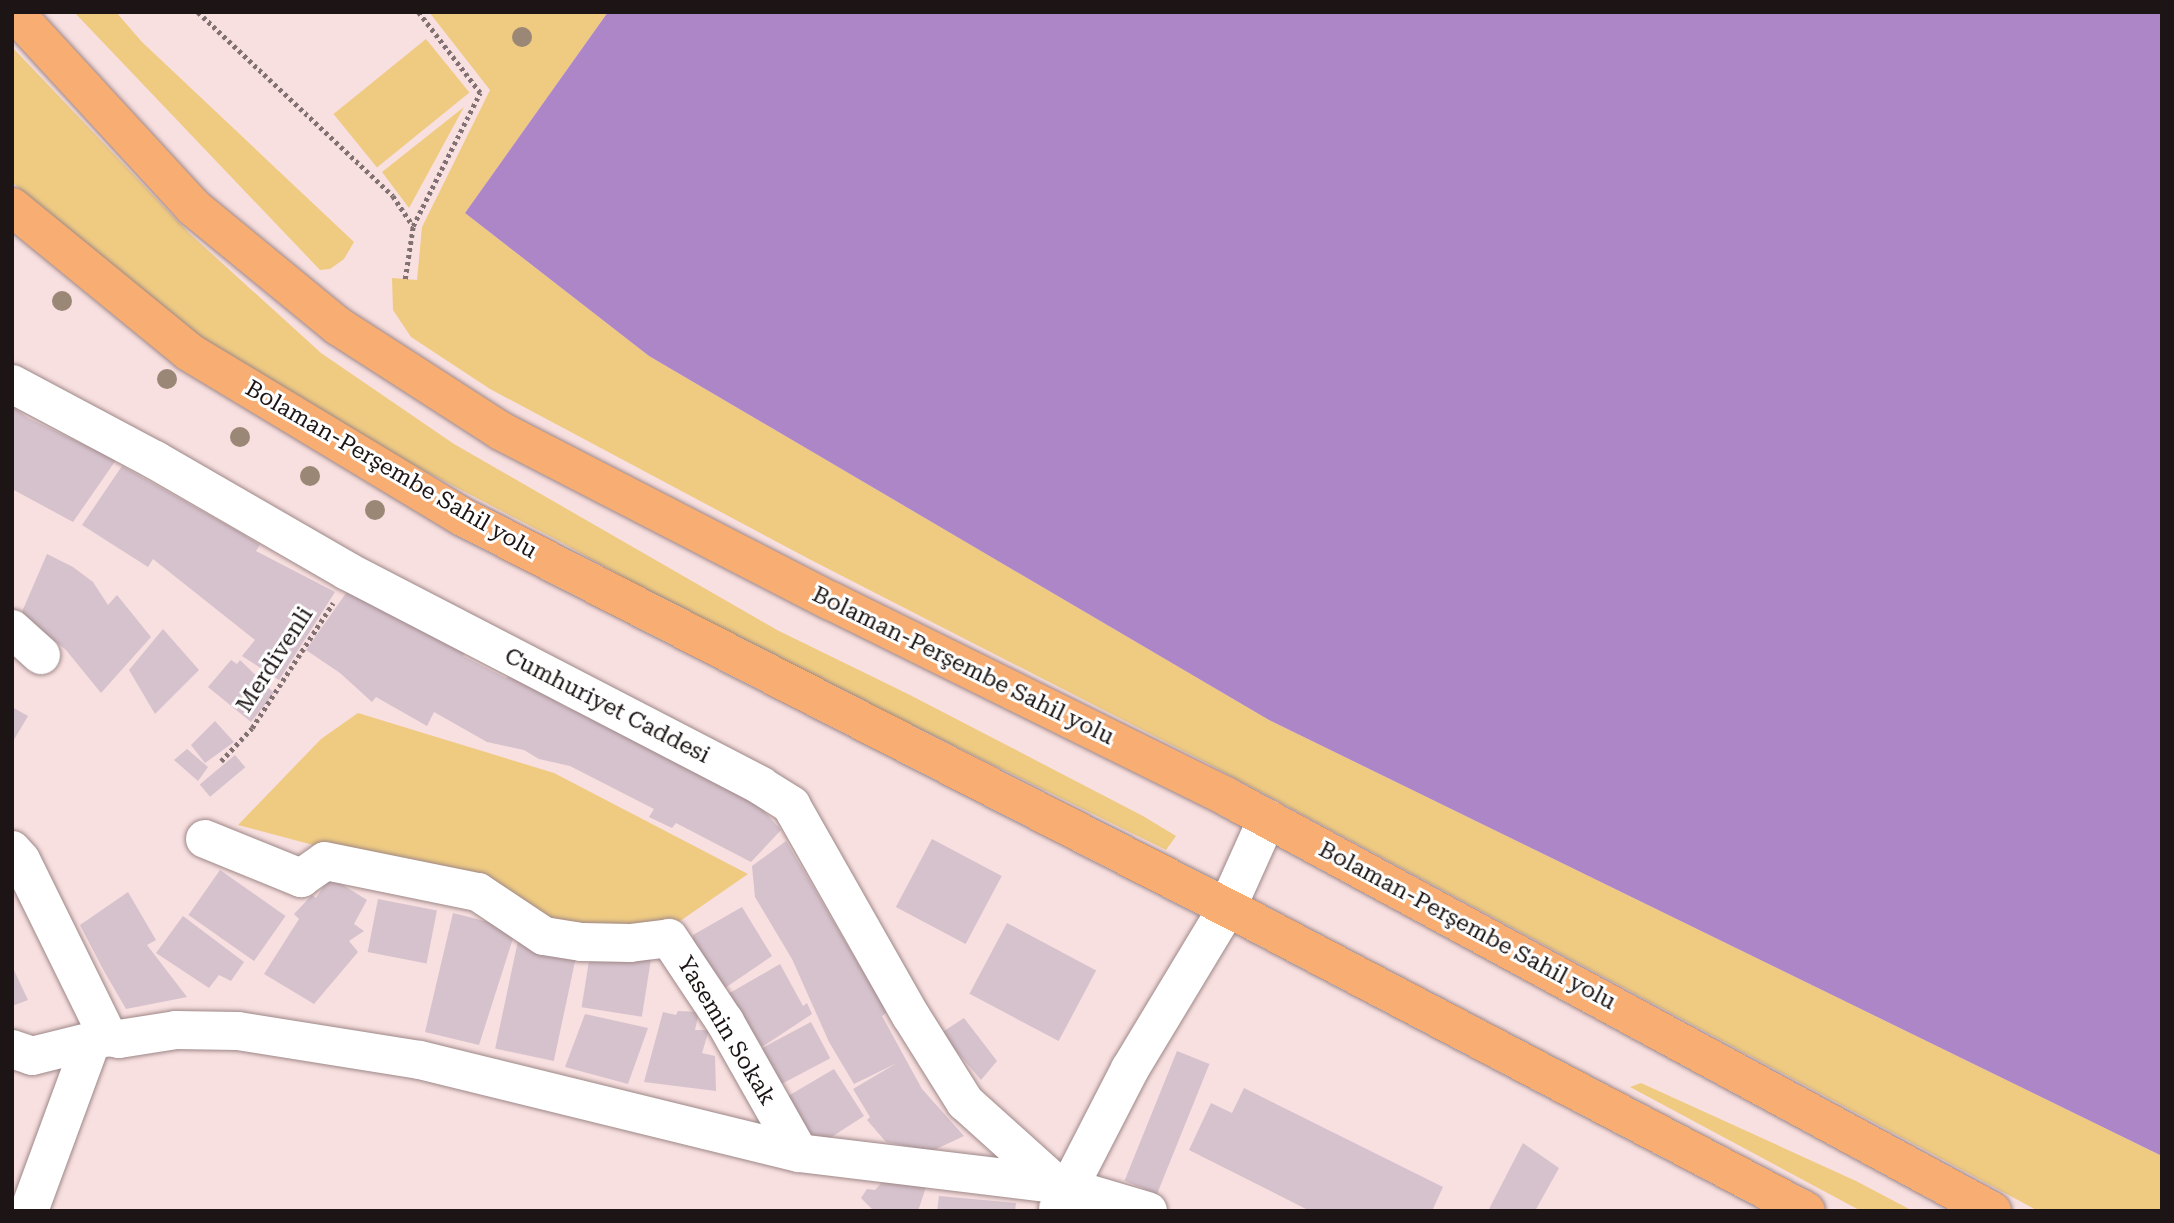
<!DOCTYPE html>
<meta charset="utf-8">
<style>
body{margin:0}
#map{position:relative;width:2174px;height:1223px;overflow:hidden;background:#f8dfe0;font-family:"Roboto Serif",serif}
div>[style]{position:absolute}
.green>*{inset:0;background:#efcb82;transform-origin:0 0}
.water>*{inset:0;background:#ad86c7}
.building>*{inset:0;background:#d6c2cd;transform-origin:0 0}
.path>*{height:4.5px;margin-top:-2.25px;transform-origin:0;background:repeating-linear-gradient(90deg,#817172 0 3.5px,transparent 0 7px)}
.roads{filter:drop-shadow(0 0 2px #9d8787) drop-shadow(0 0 2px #9d8787)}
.minor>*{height:38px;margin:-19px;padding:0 19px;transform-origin:19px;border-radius:19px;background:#fff}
.major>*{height:38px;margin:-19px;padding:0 19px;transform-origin:19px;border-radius:19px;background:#f8ae73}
.trees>*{width:20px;height:20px;margin:-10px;border-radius:50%;background:#9a8775}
span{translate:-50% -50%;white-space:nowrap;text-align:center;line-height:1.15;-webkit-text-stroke:6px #fff;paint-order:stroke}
.street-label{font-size:23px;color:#1d1515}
.frame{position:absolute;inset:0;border:14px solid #1d1515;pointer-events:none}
</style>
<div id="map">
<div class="green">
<i style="clip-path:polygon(74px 12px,116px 12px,142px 42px,354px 242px,344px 259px,330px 269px,320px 270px)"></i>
<i style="clip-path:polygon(429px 12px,608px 12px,465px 213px,649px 356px,1269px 720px,2162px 1156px,2162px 1211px,2038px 1211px,1205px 762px,809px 559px,490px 389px,411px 337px,393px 310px,392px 278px,417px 280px,422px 227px,490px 90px)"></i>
<i style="left:426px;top:39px;width:69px;height:119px;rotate:51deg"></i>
<i style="clip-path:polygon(12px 47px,189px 233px,321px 353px,454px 444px,777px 630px,908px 694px,1143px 816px,1176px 836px,1166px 850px,699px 620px,559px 541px,287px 399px,197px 341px,94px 258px,12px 182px)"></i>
<i style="clip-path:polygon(464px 107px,409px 208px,382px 172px)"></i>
<i style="clip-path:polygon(358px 713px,554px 773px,748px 874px,670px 928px,545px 933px,351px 855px,238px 825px,321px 739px)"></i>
<i style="clip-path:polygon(1641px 1083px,1856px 1181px,1913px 1211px,1861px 1211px,1630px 1087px)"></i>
</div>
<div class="water">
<i style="clip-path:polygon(608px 12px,2162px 12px,2162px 1156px,1269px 720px,649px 356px,465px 213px)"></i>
</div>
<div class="building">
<i style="clip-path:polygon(12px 406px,28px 418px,116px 460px,73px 522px,12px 489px)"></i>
<i style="clip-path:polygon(122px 466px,241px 533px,260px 545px,256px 551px,335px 592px,279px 680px,242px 656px,255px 640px,153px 559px,148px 567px,82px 525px)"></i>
<i style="clip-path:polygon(47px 554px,73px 567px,93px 582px,108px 605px,117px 595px,151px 637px,101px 693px,66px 650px,21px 614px)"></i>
<i style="clip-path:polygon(351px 586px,466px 650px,463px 656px,506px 678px,512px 673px,565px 707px,594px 718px,757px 803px,781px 830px,751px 862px,676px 823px,672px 828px,649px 817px,654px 809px,570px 766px,539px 759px,524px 750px,487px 742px,434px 712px,427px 726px,376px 697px,372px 702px,340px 673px,306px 650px)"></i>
<i style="clip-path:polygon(163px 629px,199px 670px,155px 714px,129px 670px)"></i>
<i style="clip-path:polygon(231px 660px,237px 664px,240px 660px,274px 693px,251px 722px,208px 687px)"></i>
<i style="clip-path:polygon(12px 707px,28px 716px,12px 743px)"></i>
<i style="clip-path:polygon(215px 721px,234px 742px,205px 763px,191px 745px)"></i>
<i style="clip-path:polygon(187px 749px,208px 767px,198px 781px,174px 760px)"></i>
<i style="left:235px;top:755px;width:16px;height:46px;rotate:50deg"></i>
<i style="left:932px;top:839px;width:79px;height:77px;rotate:28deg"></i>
<i style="clip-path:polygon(786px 841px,887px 1012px,882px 1016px,922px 1089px,964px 1136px,932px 1151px,886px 1142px,867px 1120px,870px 1117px,853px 1089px,897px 1063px,854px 1084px,829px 1042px,792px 959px,755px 897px,752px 866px)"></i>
<i style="left:220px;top:870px;width:80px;height:55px;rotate:35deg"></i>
<i style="clip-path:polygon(330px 877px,367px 900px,354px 924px,364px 931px,349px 941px,358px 952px,314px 1004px,264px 974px,299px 919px,294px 914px,312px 895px,316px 898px)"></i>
<i style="clip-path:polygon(128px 892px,156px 940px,147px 945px,187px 997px,126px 1009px,104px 971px,80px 925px)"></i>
<i style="left:378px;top:899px;width:60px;height:54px;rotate:11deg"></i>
<i style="clip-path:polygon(742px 907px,772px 956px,722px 990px,693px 948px,693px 935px)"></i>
<i style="clip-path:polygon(453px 913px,516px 929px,479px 1045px,425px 1032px)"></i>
<i style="clip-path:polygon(183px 916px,244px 962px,231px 981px,219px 975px,209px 988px,156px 953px)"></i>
<i style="left:1007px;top:923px;width:101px;height:80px;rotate:28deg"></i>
<i style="left:518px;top:941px;width:60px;height:110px;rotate:12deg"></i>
<i style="left:591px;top:948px;width:61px;height:60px;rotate:9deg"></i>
<i style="clip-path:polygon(780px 964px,803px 1006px,807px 1003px,812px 1014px,762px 1047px,728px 994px)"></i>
<i style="clip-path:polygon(12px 966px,28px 1000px,12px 1006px)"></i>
<i style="clip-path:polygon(678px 1011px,699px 1012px,695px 1030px,709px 1030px,702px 1053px,715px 1056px,716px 1091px,644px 1082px,663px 1012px,676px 1015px)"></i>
<i style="clip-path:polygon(585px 1014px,648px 1028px,628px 1084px,565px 1067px)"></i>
<i style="clip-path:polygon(964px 1018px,997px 1061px,981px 1080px,941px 1033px)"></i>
<i style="left:811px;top:1022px;width:41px;height:60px;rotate:62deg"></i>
<i style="left:1177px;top:1051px;width:35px;height:140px;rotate:22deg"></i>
<i style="clip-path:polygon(834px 1069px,864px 1116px,830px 1138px,817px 1142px,783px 1099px)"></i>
<i style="clip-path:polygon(1244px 1088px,1443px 1187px,1432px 1211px,1310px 1211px,1189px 1150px,1211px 1103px,1232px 1113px)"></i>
<i style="clip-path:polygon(1523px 1143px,1559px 1168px,1535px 1211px,1488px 1211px)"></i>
<i style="clip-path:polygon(886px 1178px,926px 1187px,918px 1211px,874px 1211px,861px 1198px,867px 1189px,875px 1190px)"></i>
<i style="clip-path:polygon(939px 1196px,1016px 1203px,1015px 1211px,937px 1211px)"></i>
</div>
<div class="path">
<i style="left:198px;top:12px;width:268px;rotate:43.3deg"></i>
<i style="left:393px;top:196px;width:36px;rotate:56deg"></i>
<i style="left:413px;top:226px;width:149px;rotate:-63.3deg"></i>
<i style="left:480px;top:93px;width:102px;rotate:-127.4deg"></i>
<i style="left:405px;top:279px;width:54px;rotate:-81.4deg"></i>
<i style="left:221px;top:761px;width:45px;rotate:-46.8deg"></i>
<i style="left:252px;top:728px;width:149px;rotate:-57.1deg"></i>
</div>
<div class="roads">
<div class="minor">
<i style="left:12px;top:384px;width:162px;rotate:28deg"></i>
<i style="left:155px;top:460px;width:222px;rotate:30deg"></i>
<i style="left:347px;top:571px;width:466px;rotate:27.4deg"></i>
<i style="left:761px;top:786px;width:36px;rotate:32deg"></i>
<i style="left:791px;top:805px;width:243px;rotate:60.4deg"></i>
<i style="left:911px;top:1016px;width:102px;rotate:57.9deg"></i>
<i style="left:965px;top:1102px;width:122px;rotate:42deg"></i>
<i style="left:12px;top:629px;width:39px;rotate:42deg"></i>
<i style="left:205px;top:839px;width:104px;rotate:22.1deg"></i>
<i style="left:301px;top:878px;width:29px;rotate:-35deg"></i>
<i style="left:325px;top:861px;width:156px;rotate:11.5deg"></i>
<i style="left:478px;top:892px;width:79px;rotate:33.7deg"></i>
<i style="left:544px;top:936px;width:38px;rotate:9deg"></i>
<i style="left:582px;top:942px;width:48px;rotate:1.2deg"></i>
<i style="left:630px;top:943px;width:39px;rotate:-7deg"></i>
<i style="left:669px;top:938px;width:101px;rotate:56.3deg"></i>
<i style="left:725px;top:1022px;width:150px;rotate:60.5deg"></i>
<i style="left:12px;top:850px;width:13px;rotate:48deg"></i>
<i style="left:21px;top:860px;width:197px;rotate:63.8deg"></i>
<i style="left:12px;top:1049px;width:21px;rotate:19deg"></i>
<i style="left:32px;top:1056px;width:78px;rotate:-14deg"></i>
<i style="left:108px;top:1037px;width:11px;rotate:10deg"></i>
<i style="left:119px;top:1039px;width:58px;rotate:-9deg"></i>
<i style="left:176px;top:1030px;width:62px;rotate:0.9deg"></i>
<i style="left:238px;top:1031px;width:184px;rotate:9.1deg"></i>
<i style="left:420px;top:1060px;width:390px;rotate:13.8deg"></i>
<i style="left:799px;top:1153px;width:259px;rotate:6.9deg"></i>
<i style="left:1056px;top:1184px;width:96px;rotate:16.4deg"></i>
<i style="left:1058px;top:1209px;width:157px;rotate:-62.8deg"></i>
<i style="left:1130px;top:1069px;width:188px;rotate:-58.9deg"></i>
<i style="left:1227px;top:908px;width:98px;rotate:-65.8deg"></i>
<i style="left:29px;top:1211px;width:182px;rotate:-69.8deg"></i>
</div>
<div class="major">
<i style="left:14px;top:12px;width:265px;rotate:47.4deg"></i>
<i style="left:193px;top:207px;width:188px;rotate:39.4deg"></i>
<i style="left:338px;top:326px;width:194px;rotate:32.8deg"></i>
<i style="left:501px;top:431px;width:371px;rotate:27.3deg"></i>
<i style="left:831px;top:601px;width:442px;rotate:26.3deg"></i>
<i style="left:1227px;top:797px;width:870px;rotate:28.42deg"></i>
<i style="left:12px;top:207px;width:229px;rotate:39.3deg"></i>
<i style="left:189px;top:352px;width:318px;rotate:31.1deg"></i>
<i style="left:461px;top:516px;width:892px;rotate:27.08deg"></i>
<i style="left:1255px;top:922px;width:622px;rotate:27.68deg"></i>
</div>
</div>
<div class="trees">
<i style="left:522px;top:37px"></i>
<i style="left:62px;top:301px"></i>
<i style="left:167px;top:379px"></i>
<i style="left:240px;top:437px"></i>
<i style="left:310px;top:476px"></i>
<i style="left:375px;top:510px"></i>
</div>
<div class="street-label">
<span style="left:391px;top:470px;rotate:30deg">Bolaman-Perşembe Sahil yolu</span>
<span style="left:275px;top:660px;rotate:-57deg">Merdivenli</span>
<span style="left:963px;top:666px;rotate:26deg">Bolaman-Perşembe Sahil yolu</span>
<span style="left:607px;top:706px;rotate:27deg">Cumhuriyet Caddesi</span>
<span style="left:1467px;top:926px;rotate:28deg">Bolaman-Perşembe Sahil yolu</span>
<span style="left:726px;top:1031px;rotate:59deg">Yasemin Sokak</span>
</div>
<div class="frame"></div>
</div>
